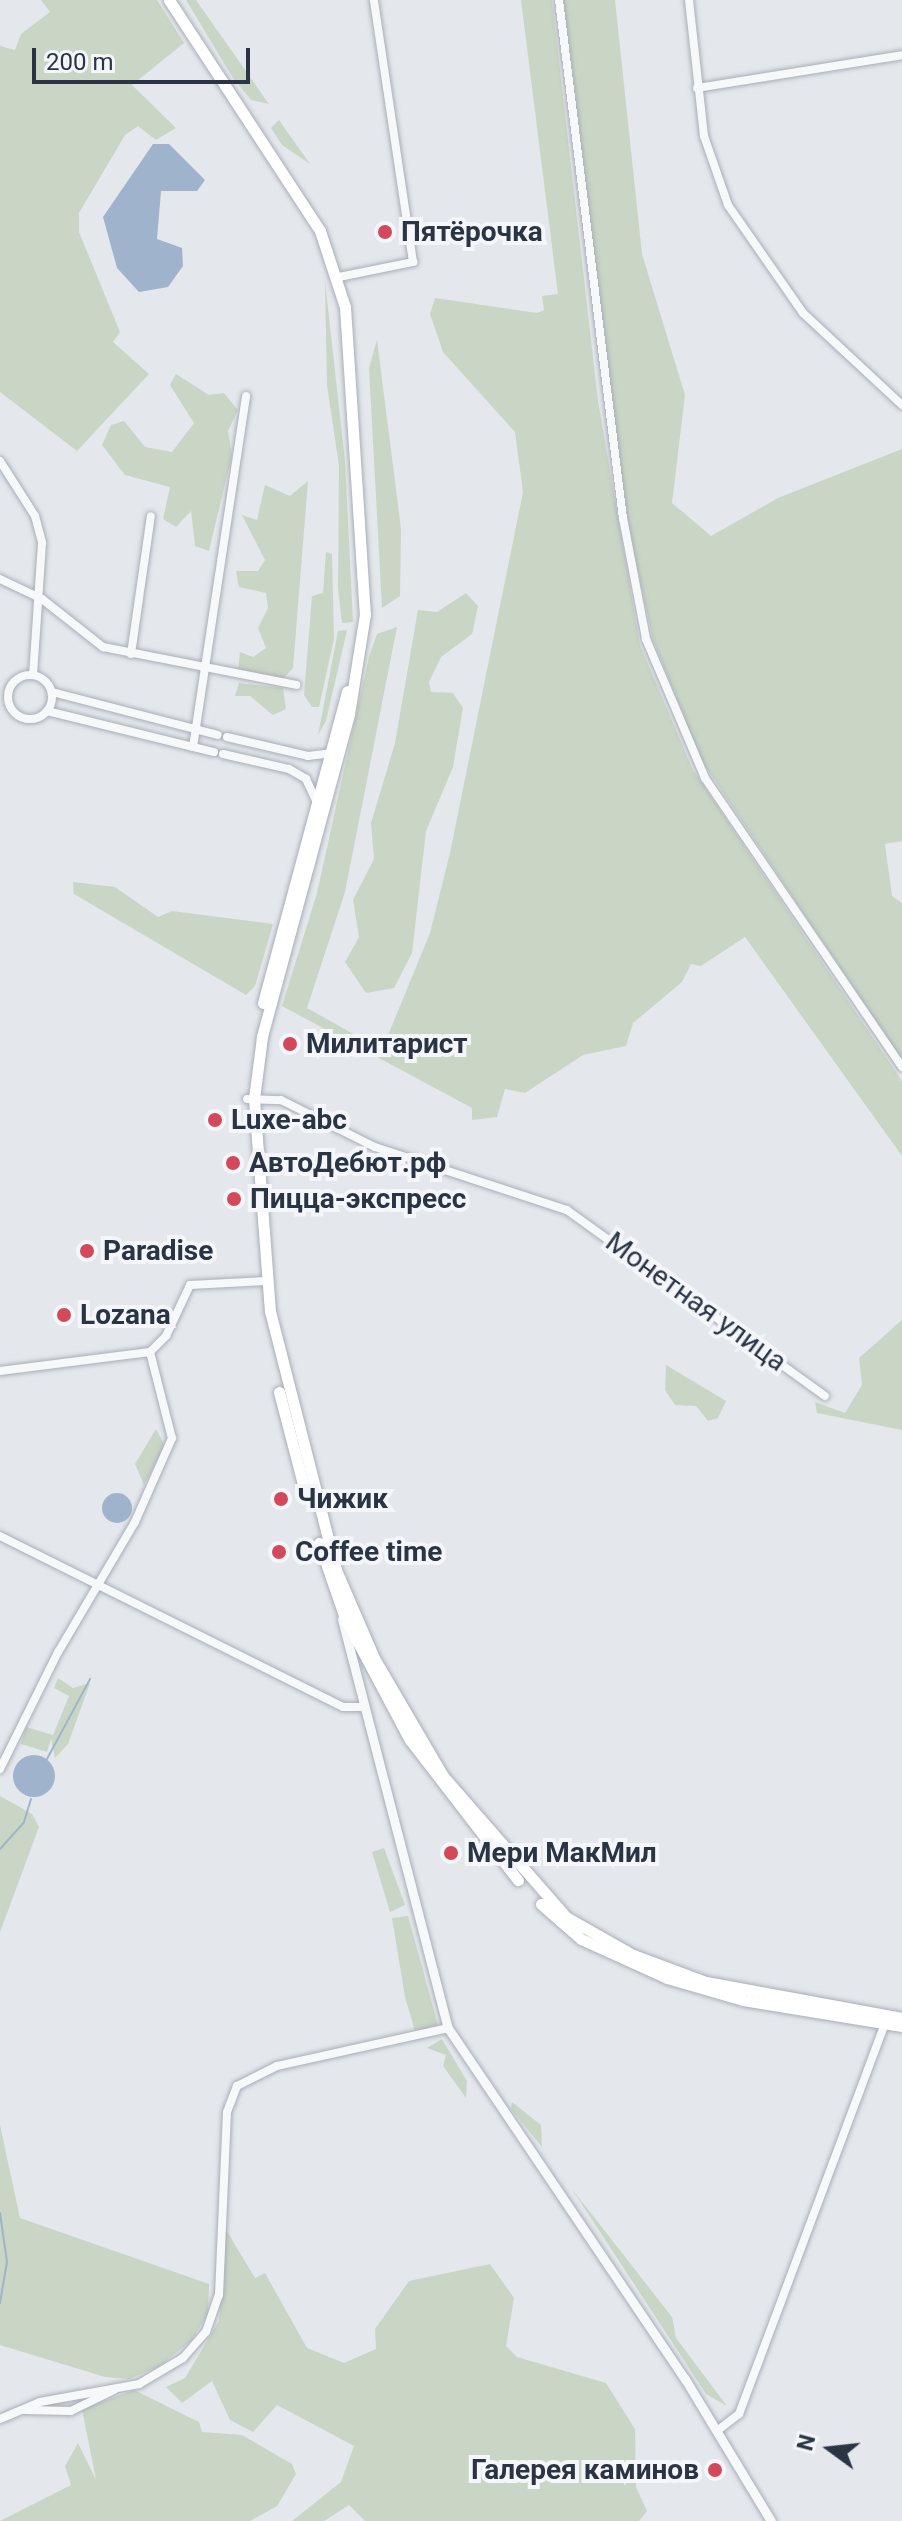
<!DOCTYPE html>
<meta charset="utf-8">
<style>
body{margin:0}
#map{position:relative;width:902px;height:2521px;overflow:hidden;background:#e4e7ec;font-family:Roboto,sans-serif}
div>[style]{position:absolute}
.green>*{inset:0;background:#c9d6c5}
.water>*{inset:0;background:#9fb4cc}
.round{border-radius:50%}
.stream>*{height:2px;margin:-1px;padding:0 1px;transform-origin:1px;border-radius:1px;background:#9fb4cc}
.roads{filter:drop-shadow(0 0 2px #a9aeb7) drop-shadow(0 0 2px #a9aeb7)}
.minor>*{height:8px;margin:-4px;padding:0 4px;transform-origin:4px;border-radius:4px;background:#f7f8fa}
.minor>.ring{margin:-4px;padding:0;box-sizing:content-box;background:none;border:8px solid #f7f8fa;border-radius:50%}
.tertiary>*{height:9px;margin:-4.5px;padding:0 4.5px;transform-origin:4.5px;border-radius:4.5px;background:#f7f8fa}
.secondary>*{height:11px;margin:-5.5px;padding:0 5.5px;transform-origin:5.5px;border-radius:5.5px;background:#fff}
.dots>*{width:22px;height:22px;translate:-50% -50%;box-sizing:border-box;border:4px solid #f4f6f9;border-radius:50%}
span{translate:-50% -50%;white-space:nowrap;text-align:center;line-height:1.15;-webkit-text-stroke:8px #f4f6f9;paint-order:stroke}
.poi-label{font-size:28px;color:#2b3445;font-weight:700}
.left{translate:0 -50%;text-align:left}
.right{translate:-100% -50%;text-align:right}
.street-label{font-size:28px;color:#2b3445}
.north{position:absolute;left:790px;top:2409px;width:80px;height:80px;-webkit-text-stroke:6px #f4f6f9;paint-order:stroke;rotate:285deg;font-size:22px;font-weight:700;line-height:32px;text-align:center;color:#2b3445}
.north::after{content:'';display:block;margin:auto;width:28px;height:36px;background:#2b3445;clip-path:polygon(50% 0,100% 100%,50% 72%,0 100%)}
.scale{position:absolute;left:32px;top:48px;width:218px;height:36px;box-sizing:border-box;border:4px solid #2b3445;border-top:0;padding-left:10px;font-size:24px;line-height:28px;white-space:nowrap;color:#2b3445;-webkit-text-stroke:6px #f4f6f9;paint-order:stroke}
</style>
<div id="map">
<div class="green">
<i style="clip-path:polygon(41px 0,157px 0,184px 43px,132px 85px,176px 128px,156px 140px,138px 126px,125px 135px,79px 213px,79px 232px,120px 332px,113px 342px,149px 374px,77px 451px,0 392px,0 46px,15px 50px,21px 34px,50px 12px)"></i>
<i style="clip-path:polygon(186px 0,196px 0,269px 104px,251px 100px,233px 78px)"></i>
<i style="clip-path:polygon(521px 0,552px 0,598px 401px,640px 645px,693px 770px,902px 1081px,902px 1156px,745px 937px,701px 966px,691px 964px,682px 982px,633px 1023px,626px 1046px,583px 1055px,525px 1093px,505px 1089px,497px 1117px,472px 1120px,472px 1108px,282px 1006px,317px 893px,369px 657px,377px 634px,397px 627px,345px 892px,307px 1008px,382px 1050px,430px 933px,450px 853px,523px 492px,515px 432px,443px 352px,430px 314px,435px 298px,537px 313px,544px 310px,542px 296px,558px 294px)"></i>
<i style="clip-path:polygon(563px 0,615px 0,642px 254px,685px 395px,672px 503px,711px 536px,778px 498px,902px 449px,902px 841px,885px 844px,892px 896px,902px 903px,902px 1060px,702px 761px,653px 640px,624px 507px)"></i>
<i style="clip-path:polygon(279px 120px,310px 164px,282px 145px,271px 128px)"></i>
<i style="clip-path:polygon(325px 281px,345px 461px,353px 622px,342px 623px,338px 588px,339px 466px,327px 385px)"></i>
<i style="clip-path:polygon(377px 340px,401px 529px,400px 596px,382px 608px,369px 368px)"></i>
<i style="clip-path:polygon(176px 374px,209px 395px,224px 393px,238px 410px,228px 431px,232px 455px,209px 551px,195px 546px,191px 511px,176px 527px,163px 519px,170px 487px,125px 475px,102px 445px,111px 425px,124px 421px,145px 447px,172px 452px,194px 423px,170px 385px)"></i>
<i style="clip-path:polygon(308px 481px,293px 668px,283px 679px,238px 671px,240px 652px,253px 657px,266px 648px,258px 628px,268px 608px,266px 593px,239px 587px,236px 571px,258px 571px,265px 560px,242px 515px,257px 520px,265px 485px,290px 496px)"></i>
<i style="clip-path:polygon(326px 552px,332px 554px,334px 639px,319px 707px,312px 707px,304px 695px,312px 596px,323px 593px)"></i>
<i style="clip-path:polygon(466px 593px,478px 606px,472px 634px,441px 657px,429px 682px,431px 692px,453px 693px,463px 708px,453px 767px,426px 831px,412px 953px,394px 988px,366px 993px,345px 962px,359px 937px,353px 900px,374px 859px,371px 823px,395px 743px,418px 610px,437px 612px)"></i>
<i style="clip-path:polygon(347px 630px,326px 721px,318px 735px,338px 631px)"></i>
<i style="clip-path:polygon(239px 683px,283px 688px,286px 709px,273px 715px,250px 696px,235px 696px)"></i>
<i style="clip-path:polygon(73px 882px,115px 887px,158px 917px,172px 911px,273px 924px,255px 986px,246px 995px,74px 894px)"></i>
<i style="clip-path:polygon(902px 1320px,902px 1430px,817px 1413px,815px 1402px,845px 1413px,862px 1385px,859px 1358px)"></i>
<i style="clip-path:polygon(666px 1365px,726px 1401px,718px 1418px,708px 1421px,696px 1406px,675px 1405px,665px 1390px)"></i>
<i style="clip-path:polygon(156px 1429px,165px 1446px,144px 1485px,135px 1464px)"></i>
<i style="clip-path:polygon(58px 1678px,73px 1688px,90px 1683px,68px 1744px,55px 1758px,51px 1739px,47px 1752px,21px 1744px,26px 1727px,53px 1735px,69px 1696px,54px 1688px)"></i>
<i style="clip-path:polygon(0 1796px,32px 1814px,39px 1827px,0 1932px)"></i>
<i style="clip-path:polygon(384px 1848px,405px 1905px,390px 1912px,372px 1852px)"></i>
<i style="clip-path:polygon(408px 1916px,438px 2025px,434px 2029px,415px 2031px,405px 1997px,392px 1918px)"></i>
<i style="clip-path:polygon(442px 2039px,467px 2081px,466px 2098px,443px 2066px,446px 2055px,427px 2048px)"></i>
<i style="clip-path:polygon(512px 2102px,541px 2125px,542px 2147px,511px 2109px)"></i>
<i style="clip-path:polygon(0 2125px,20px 2218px,209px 2284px,208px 2314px,191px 2341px,158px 2367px,129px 2379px,105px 2377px,0 2345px)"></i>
<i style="clip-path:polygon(572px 2189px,672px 2317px,676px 2338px,727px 2406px,706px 2394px)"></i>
<i style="clip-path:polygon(225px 2228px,255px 2278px,265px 2273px,307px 2348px,344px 2363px,376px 2349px,375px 2329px,409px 2281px,490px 2264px,514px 2298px,506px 2346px,517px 2357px,606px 2383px,635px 2429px,636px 2487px,647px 2511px,639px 2521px,365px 2521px,349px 2505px,324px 2521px,292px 2521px,341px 2482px,354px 2446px,277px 2405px,253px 2432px,230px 2420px,212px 2381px,182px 2403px,166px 2387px,185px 2378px,219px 2321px)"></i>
<i style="clip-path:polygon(134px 2390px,199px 2422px,202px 2432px,242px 2435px,292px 2464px,296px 2474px,277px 2506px,250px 2521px,0 2521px,71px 2485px,65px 2466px,78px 2443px,96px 2480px,82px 2409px)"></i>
</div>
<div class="water">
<i style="clip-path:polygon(153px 144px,169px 144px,205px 180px,197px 191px,161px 191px,157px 239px,182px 248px,183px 266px,168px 287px,139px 292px,117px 268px,103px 217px)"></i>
<i class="round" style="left:102px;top:1493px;width:30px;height:30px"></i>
<i class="round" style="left:13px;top:1755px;width:42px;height:42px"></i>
</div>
<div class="stream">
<i style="left:47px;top:1759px;width:91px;rotate:-61.7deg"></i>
<i style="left:0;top:1849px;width:36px;rotate:-48deg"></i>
<i style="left:24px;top:1822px;width:24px;rotate:-73deg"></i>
<i style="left:0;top:2213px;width:49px;rotate:81.9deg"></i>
<i style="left:7px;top:2262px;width:42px;rotate:99.7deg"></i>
</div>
<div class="roads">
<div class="minor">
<i style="left:559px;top:0;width:522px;rotate:82.96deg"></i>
<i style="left:623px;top:518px;width:123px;rotate:79.2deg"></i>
<i style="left:646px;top:639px;width:151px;rotate:67deg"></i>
<i style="left:705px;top:778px;width:350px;rotate:55.7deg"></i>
<i style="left:689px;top:0;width:137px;rotate:83.7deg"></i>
<i style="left:704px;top:136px;width:73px;rotate:70.8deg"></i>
<i style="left:728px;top:205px;width:131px;rotate:55.2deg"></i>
<i style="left:803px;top:313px;width:135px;rotate:42.9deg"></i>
<i style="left:697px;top:88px;width:208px;rotate:-9.1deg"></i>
<i style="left:339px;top:277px;width:76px;rotate:-11.5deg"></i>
<i style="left:413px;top:262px;width:265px;rotate:-98.5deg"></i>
<i style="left:0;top:461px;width:65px;rotate:57.5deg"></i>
<i style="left:35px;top:516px;width:28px;rotate:75deg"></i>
<i style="left:42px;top:543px;width:132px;rotate:93.9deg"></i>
<i style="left:0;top:579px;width:47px;rotate:25.5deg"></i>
<i style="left:42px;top:599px;width:78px;rotate:38.2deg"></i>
<i style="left:103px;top:647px;width:197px;rotate:11.1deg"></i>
<i style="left:131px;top:654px;width:139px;rotate:-81.8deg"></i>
<i class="ring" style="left:8px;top:675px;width:36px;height:36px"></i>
<i style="left:52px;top:692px;width:171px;rotate:14.5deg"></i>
<i style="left:47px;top:711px;width:172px;rotate:13.8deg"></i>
<i style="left:227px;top:737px;width:83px;rotate:13.2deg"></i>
<i style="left:308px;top:756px;width:23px;rotate:-7deg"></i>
<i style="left:193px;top:747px;width:355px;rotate:-81.4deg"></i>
<i style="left:223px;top:754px;width:68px;rotate:12.8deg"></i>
<i style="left:289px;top:769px;width:20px;rotate:30deg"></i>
<i style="left:306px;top:779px;width:23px;rotate:65deg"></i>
<i style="left:247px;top:1099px;width:34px;rotate:2deg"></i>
<i style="left:281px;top:1100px;width:105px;rotate:26.6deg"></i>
<i style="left:375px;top:1147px;width:202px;rotate:18.2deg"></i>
<i style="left:567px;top:1210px;width:318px;rotate:35.8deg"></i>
<i style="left:150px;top:1352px;width:23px;rotate:-45deg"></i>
<i style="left:166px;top:1336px;width:56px;rotate:-64.8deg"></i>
<i style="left:190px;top:1285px;width:76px;rotate:-3deg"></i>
<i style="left:0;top:1371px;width:151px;rotate:-7.2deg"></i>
<i style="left:150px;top:1352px;width:89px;rotate:75.7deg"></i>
<i style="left:172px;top:1438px;width:92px;rotate:113.8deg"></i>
<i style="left:135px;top:1522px;width:151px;rotate:120.6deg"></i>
<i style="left:58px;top:1652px;width:131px;rotate:116.4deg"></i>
<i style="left:0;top:1536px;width:383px;rotate:26.5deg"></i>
<i style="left:343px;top:1707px;width:20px"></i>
<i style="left:25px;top:2410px;width:46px;rotate:1.2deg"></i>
<i style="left:71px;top:2411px;width:48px;rotate:-26deg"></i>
<i style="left:0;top:2419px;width:43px;rotate:-23deg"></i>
<i style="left:40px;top:2402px;width:101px;rotate:-10.3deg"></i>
<i style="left:139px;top:2384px;width:51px;rotate:-30.6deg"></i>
<i style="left:183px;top:2358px;width:35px;rotate:-49deg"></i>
<i style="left:206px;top:2332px;width:39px;rotate:-71deg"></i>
<i style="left:219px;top:2295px;width:183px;rotate:-87.5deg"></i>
<i style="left:227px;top:2112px;width:28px;rotate:-69deg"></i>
<i style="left:237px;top:2086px;width:45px;rotate:-26.6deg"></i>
<i style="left:277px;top:2066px;width:175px;rotate:-12.5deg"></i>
<i style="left:717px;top:2431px;width:28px;rotate:-38deg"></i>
<i style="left:739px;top:2414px;width:416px;rotate:-69.5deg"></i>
</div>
<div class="tertiary">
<i style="left:342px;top:1619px;width:423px;rotate:75.5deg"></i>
<i style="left:448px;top:2028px;width:424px;rotate:56deg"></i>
<i style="left:685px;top:2379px;width:166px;rotate:58.8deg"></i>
</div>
<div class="secondary">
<i style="left:169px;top:0;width:276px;rotate:56.8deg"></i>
<i style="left:320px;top:231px;width:80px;rotate:71.8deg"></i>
<i style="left:345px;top:307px;width:308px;rotate:86.3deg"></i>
<i style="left:365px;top:614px;width:101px;rotate:99.1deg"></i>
<i style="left:349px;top:714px;width:335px;rotate:105.1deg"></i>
<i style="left:262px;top:1037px;width:63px;rotate:97.4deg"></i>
<i style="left:254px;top:1099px;width:213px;rotate:85.7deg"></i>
<i style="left:270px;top:1311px;width:267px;rotate:75.7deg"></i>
<i style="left:336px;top:1570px;width:96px;rotate:66.6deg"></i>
<i style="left:374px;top:1658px;width:137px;rotate:59.7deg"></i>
<i style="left:443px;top:1776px;width:187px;rotate:48.9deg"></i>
<i style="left:566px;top:1917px;width:77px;rotate:29.6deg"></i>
<i style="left:633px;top:1955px;width:78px;rotate:20.3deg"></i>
<i style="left:706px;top:1982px;width:199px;rotate:10.4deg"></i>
<i style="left:263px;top:1003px;width:323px;rotate:-74.9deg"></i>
<i style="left:279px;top:1392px;width:95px;rotate:75.4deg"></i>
<i style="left:319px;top:1543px;width:79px;rotate:70.9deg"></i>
<i style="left:345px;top:1618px;width:138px;rotate:62deg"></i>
<i style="left:410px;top:1740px;width:177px;rotate:52.4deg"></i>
<i style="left:541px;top:1904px;width:53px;rotate:41.2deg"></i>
<i style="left:581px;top:1939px;width:94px;rotate:24.4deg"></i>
<i style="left:667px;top:1978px;width:79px;rotate:16.1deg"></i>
<i style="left:743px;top:2000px;width:161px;rotate:9.3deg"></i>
</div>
</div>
<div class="dots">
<i style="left:385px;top:232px;background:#d1495b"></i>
<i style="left:290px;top:1044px;background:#d1495b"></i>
<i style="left:215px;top:1120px;background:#d1495b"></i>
<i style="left:233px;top:1163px;background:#d1495b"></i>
<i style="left:234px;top:1199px;background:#d1495b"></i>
<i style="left:87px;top:1251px;background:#d1495b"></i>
<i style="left:64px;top:1315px;background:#d1495b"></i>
<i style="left:281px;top:1499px;background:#d1495b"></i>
<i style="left:279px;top:1552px;background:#d1495b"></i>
<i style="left:451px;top:1853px;background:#d1495b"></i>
<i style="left:715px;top:2470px;background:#d1495b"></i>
</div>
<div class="poi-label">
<span class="left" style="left:401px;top:232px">Пятёрочка</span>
<span class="left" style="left:306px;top:1044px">Милитарист</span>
<span class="left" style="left:231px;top:1120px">Luxe-abc</span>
<span class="left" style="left:249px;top:1163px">АвтоДебют.рф</span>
<span class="left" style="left:250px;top:1199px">Пицца-экспресс</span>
<span class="left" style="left:103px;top:1251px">Paradise</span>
<span class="left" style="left:80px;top:1315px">Lozana</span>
<span class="left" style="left:297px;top:1499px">Чижик</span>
<span class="left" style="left:295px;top:1552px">Coffee time</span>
<span class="left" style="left:467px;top:1853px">Мери МакМил</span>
<span class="right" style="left:699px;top:2470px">Галерея каминов</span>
</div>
<div class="street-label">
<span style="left:696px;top:1302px;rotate:36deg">Монетная улица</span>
</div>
<div class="north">N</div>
<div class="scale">200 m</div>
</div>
